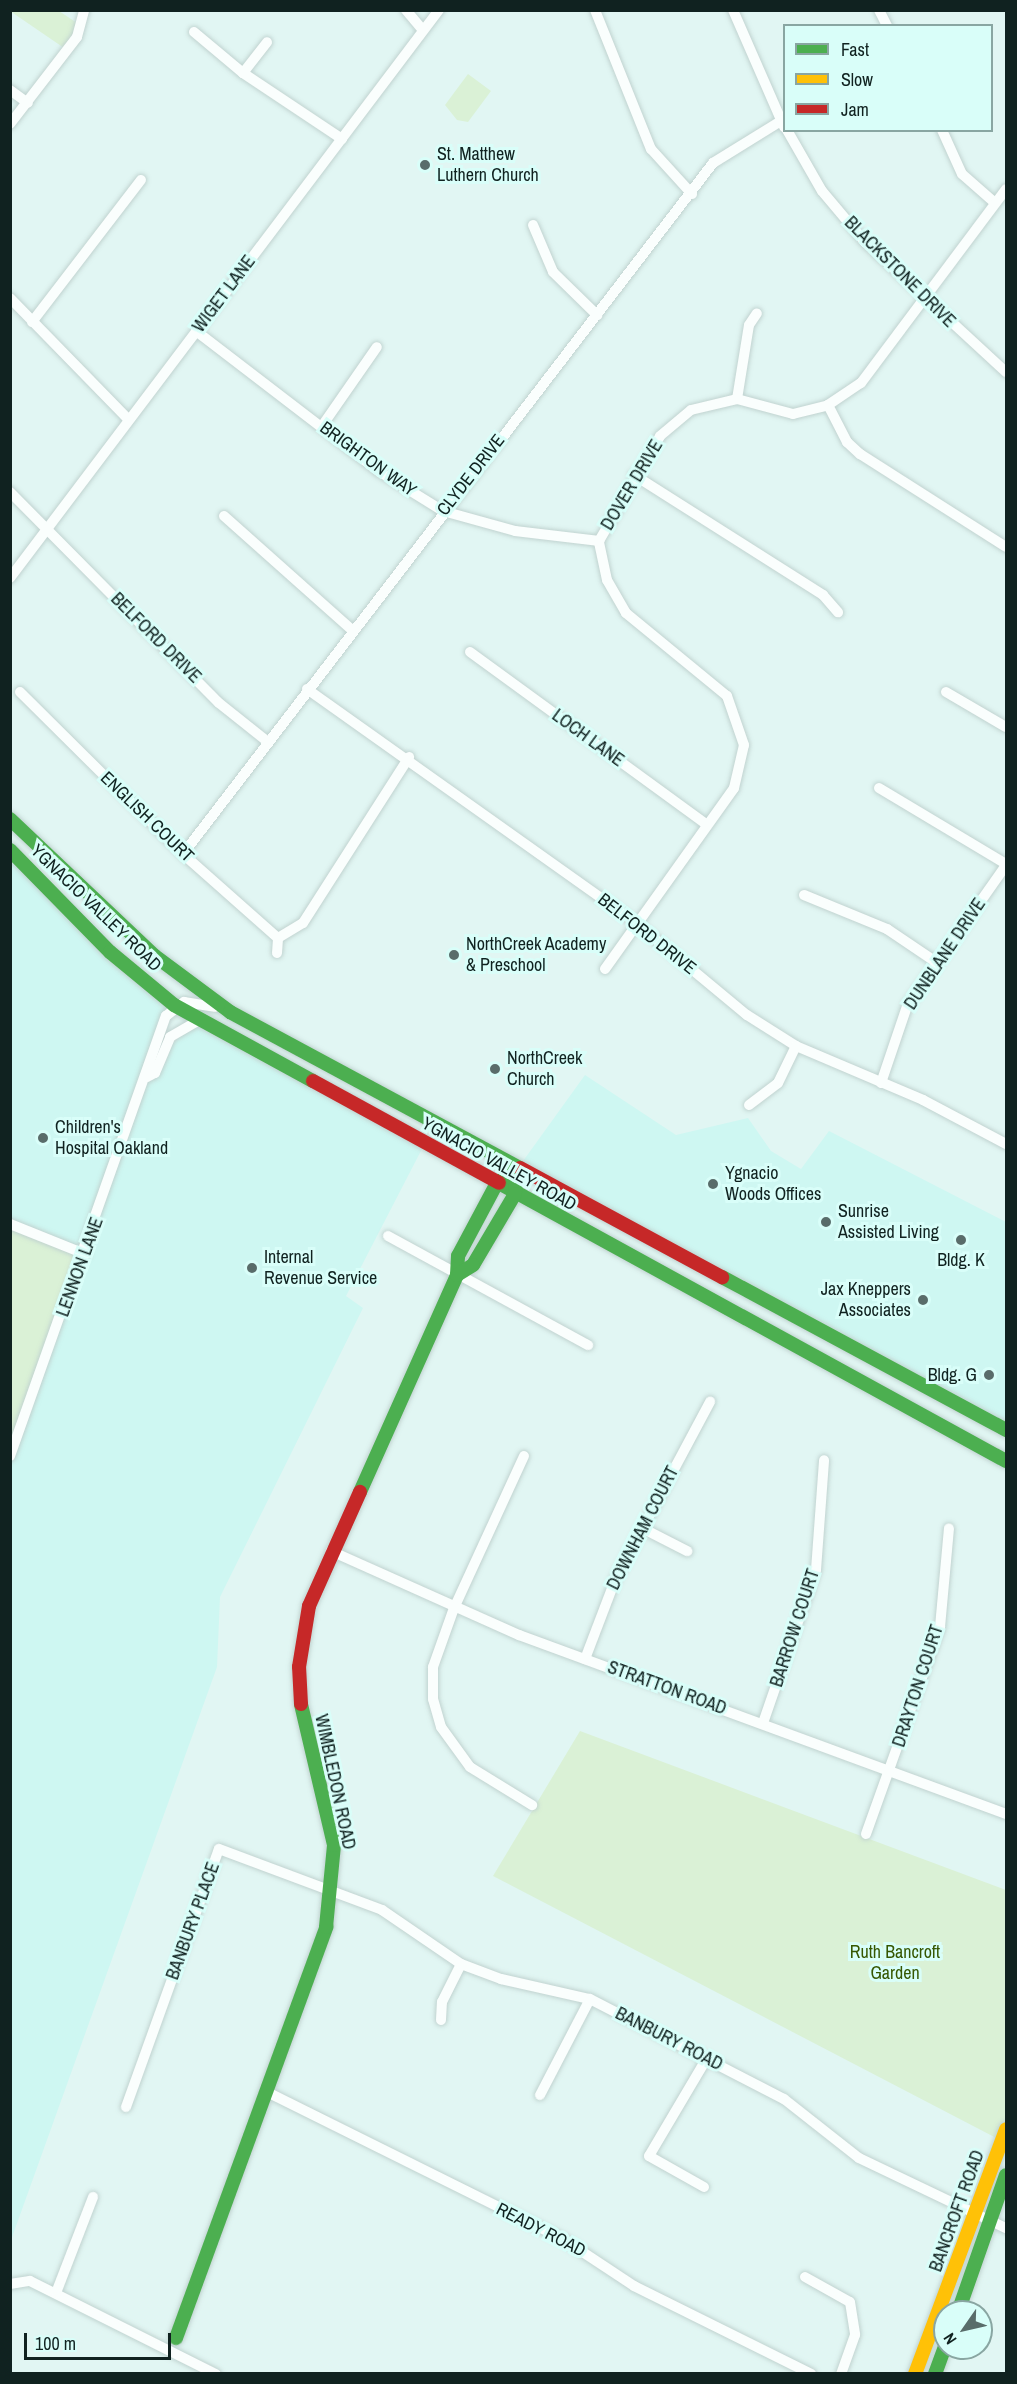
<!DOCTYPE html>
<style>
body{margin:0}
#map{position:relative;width:1017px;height:2384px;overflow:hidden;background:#e1f6f3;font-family:"Archivo Narrow",sans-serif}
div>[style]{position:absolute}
.built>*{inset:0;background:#cef7f2}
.green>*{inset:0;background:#daf1d6}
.roads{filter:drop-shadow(0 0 2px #c1d3d0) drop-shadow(0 0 2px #c1d3d0)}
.street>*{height:10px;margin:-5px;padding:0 5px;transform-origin:5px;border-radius:5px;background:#fafefd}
.fast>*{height:14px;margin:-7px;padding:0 7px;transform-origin:7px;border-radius:7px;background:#4caf50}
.slow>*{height:14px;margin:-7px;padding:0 7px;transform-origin:7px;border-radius:7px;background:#ffc107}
.jam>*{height:14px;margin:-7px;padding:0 7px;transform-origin:7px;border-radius:7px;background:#c62828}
.dots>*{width:16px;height:16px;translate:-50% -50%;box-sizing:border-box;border:3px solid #d9fef9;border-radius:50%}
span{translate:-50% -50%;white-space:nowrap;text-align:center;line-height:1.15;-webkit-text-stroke:6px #d9fef9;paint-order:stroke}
.poi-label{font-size:18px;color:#102220}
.left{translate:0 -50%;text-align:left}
.right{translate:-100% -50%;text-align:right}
.street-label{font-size:18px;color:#102220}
.park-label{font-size:18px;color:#365701}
.frame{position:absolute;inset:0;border:12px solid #102220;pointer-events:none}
.legend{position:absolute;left:783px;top:24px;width:210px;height:108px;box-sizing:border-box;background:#d9fef9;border:2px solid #89a6a2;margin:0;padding:8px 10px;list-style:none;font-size:18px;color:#102220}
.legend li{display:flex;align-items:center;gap:12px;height:30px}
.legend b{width:30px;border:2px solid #89a6a2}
.north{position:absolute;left:933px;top:2300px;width:60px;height:60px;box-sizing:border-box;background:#d9fef9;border:2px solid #89a6a2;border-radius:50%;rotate:236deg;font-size:16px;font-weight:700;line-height:24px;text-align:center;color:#102220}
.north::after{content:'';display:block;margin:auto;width:21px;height:27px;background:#596c6a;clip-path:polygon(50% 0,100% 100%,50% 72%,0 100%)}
.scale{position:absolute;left:24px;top:2333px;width:147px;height:27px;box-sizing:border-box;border:3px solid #102220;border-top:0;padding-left:8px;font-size:18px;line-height:21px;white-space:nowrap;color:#102220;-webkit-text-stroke:4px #d9fef9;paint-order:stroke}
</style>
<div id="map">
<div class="built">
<i style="clip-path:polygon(11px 850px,174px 1005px,145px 1067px,200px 1020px,425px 1143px,346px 1296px,363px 1308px,220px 1597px,217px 1667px,11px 2240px)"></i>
<i style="clip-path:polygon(585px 1075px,676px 1135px,748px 1118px,771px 1151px,801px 1169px,829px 1131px,1006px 1222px,1006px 1430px,518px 1168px)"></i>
</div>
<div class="green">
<i style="clip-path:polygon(10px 11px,59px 11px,80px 25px,67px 50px)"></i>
<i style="clip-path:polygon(468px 74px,491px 91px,468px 122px,457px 120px,445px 105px)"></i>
<i style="clip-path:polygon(11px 1224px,85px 1254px,11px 1456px)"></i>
<i style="clip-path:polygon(580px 1731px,1006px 1890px,1006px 2129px,1002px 2141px,493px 1876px)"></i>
</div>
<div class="roads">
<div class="street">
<i style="left:406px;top:10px;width:26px;rotate:50deg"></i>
<i style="left:595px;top:10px;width:150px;rotate:68.1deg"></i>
<i style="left:651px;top:149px;width:61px;rotate:47.7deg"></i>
<i style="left:733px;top:10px;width:128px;rotate:66.4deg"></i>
<i style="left:879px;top:10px;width:18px;rotate:63deg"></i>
<i style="left:194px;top:32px;width:64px;rotate:39.9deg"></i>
<i style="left:243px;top:73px;width:119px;rotate:33.7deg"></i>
<i style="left:243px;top:73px;width:39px;rotate:-52deg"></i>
<i style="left:10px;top:90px;width:22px;rotate:36deg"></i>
<i style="left:10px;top:124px;width:110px;rotate:-52.4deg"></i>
<i style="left:77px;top:37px;width:28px;rotate:-75deg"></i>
<i style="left:787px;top:130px;width:70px;rotate:60.2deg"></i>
<i style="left:822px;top:191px;width:67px;rotate:49.9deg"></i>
<i style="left:865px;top:242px;width:192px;rotate:42.7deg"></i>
<i style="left:942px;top:130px;width:48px;rotate:65.6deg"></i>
<i style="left:962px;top:174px;width:44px;rotate:41.3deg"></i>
<i style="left:533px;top:225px;width:51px;rotate:66.9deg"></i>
<i style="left:553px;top:272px;width:62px;rotate:44.3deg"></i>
<i style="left:10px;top:298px;width:170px;rotate:45.7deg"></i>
<i style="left:32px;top:322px;width:179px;rotate:-52.5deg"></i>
<i style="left:196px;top:331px;width:232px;rotate:37.5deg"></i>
<i style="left:380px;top:472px;width:74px;rotate:31.8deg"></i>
<i style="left:443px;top:511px;width:75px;rotate:15.5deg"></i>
<i style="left:515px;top:531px;width:85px;rotate:6.8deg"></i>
<i style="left:737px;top:399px;width:75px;rotate:-80.8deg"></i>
<i style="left:749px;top:325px;width:14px;rotate:-56deg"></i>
<i style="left:828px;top:405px;width:42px;rotate:62.8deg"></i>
<i style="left:847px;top:442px;width:18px;rotate:43deg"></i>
<i style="left:860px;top:454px;width:173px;rotate:32.5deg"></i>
<i style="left:322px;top:426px;width:96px;rotate:-55.2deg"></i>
<i style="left:634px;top:475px;width:224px;rotate:32.4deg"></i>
<i style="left:823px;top:595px;width:23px;rotate:49deg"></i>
<i style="left:10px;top:492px;width:297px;rotate:45.3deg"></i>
<i style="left:219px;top:703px;width:63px;rotate:38.5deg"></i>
<i style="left:224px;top:516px;width:170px;rotate:41.7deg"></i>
<i style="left:10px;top:578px;width:712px;rotate:-52.94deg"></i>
<i style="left:470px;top:652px;width:292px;rotate:36.1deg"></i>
<i style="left:307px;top:689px;width:404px;rotate:35.4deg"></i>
<i style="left:636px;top:923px;width:144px;rotate:39.7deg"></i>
<i style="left:747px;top:1015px;width:58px;rotate:32.3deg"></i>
<i style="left:796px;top:1046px;width:138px;rotate:23deg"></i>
<i style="left:923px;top:1100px;width:94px;rotate:27.9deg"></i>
<i style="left:20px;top:692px;width:230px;rotate:44.8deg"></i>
<i style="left:183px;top:854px;width:127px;rotate:41.5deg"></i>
<i style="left:278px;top:938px;width:29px;rotate:-31deg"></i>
<i style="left:303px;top:923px;width:197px;rotate:-57.4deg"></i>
<i style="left:946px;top:692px;width:69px;rotate:30.3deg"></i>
<i style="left:879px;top:788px;width:148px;rotate:30.9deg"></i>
<i style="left:183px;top:854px;width:871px;rotate:-52.51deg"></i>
<i style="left:713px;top:163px;width:80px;rotate:-31.7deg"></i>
<i style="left:804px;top:895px;width:90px;rotate:22.3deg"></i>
<i style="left:887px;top:929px;width:59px;rotate:34deg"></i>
<i style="left:277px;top:953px;width:15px;rotate:-86deg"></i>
<i style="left:605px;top:969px;width:222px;rotate:-54.5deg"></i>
<i style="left:734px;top:788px;width:44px;rotate:-76.9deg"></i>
<i style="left:744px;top:745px;width:52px;rotate:-109.1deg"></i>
<i style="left:727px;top:696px;width:131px;rotate:-140.6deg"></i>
<i style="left:626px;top:613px;width:38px;rotate:-120deg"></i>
<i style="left:607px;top:580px;width:40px;rotate:-102deg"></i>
<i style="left:599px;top:541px;width:121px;rotate:-59.8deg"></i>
<i style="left:660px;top:436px;width:40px;rotate:-40deg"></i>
<i style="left:691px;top:410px;width:47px;rotate:-13.4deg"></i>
<i style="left:737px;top:399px;width:58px;rotate:15deg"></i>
<i style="left:793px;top:414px;width:36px;rotate:-14deg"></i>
<i style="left:828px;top:405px;width:40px;rotate:-34deg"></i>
<i style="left:861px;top:383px;width:242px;rotate:-53.2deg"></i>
<i style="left:147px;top:1077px;width:9px;rotate:-27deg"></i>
<i style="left:155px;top:1073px;width:39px;rotate:-67deg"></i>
<i style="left:170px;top:1037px;width:34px;rotate:-30deg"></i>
<i style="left:881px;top:1083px;width:81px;rotate:-71.3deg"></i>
<i style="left:907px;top:1006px;width:172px;rotate:-54.9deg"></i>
<i style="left:749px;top:1105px;width:36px;rotate:-37deg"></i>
<i style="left:778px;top:1083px;width:41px;rotate:-64.1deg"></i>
<i style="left:10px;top:1224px;width:81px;rotate:21.8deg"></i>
<i style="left:388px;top:1236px;width:228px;rotate:28.6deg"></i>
<i style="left:10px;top:1456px;width:467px;rotate:-70.5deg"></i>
<i style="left:166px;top:1016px;width:23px;rotate:-38deg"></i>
<i style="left:184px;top:1002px;width:31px;rotate:9deg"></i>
<i style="left:524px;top:1456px;width:167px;rotate:114.7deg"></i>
<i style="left:454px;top:1608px;width:63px;rotate:109.6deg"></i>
<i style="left:433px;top:1667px;width:32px;rotate:90deg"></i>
<i style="left:433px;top:1699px;width:29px;rotate:74deg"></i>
<i style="left:441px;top:1727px;width:49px;rotate:54.1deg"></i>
<i style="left:470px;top:1767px;width:73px;rotate:31.5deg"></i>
<i style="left:642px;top:1528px;width:51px;rotate:27.1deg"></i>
<i style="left:331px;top:1551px;width:206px;rotate:24.1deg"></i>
<i style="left:519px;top:1635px;width:519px;rotate:20.18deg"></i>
<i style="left:585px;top:1659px;width:87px;rotate:-69.1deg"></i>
<i style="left:616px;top:1578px;width:200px;rotate:-61.9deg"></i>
<i style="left:763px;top:1723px;width:162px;rotate:-70.9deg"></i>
<i style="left:816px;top:1570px;width:110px;rotate:-85.8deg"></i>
<i style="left:866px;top:1834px;width:220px;rotate:-70.3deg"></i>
<i style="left:940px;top:1627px;width:99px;rotate:-84.8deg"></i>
<i style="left:441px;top:2020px;width:18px;rotate:-87deg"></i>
<i style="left:442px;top:2002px;width:42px;rotate:-63.4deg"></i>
<i style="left:267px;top:2092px;width:330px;rotate:26.4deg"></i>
<i style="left:563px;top:2239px;width:85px;rotate:33.5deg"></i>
<i style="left:634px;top:2286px;width:198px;rotate:26.4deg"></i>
<i style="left:540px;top:2095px;width:108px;rotate:-62.5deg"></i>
<i style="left:126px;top:2107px;width:274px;rotate:-70.2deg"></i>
<i style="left:219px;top:1849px;width:174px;rotate:20.5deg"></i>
<i style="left:382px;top:1910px;width:96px;rotate:34.4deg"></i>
<i style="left:461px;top:1964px;width:43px;rotate:20.6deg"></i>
<i style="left:501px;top:1979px;width:91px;rotate:12.7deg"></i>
<i style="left:590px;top:1999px;width:218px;rotate:27.3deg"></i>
<i style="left:784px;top:2099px;width:95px;rotate:38.2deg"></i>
<i style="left:859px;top:2158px;width:163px;rotate:25.5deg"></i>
<i style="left:704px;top:2187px;width:63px;rotate:-150.6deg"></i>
<i style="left:649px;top:2156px;width:114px;rotate:-59.4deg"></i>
<i style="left:805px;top:2277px;width:51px;rotate:29.1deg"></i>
<i style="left:850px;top:2302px;width:33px;rotate:81deg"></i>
<i style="left:855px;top:2335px;width:41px;rotate:109.7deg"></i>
<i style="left:10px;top:2284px;width:20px;rotate:-9deg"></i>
<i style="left:30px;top:2281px;width:208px;rotate:26.6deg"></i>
<i style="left:56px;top:2293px;width:103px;rotate:-68.9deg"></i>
</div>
<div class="fast">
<i style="left:10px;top:819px;width:199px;rotate:43.4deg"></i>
<i style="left:155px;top:956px;width:94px;rotate:36.7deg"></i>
<i style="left:230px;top:1012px;width:329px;rotate:28.3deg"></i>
<i style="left:10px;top:850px;width:143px;rotate:45.6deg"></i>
<i style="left:110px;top:952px;width:83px;rotate:39.6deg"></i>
<i style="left:174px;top:1005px;width:158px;rotate:28.7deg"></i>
<i style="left:499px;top:1183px;width:578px;rotate:28.74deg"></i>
<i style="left:722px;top:1277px;width:323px;rotate:28.3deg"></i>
<i style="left:360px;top:1492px;width:238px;rotate:-65.9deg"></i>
<i style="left:457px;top:1275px;width:19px;rotate:-87deg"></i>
<i style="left:458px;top:1256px;width:83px;rotate:-61.9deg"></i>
<i style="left:497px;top:1183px;width:26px;rotate:-36deg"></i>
<i style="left:518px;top:1168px;width:26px;rotate:97deg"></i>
<i style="left:515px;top:1194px;width:82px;rotate:120.6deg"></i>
<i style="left:473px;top:1265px;width:19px;rotate:148deg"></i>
<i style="left:958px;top:2312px;width:145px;rotate:-70.7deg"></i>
<i style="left:176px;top:2338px;width:438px;rotate:-69.9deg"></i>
<i style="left:326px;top:1927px;width:82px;rotate:-84.4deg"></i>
<i style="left:334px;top:1845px;width:145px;rotate:-103.2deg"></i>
<i style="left:935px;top:2374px;width:30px;rotate:-70deg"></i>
</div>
<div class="slow">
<i style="left:915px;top:2374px;width:261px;rotate:-69.6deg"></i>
</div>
<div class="jam">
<i style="left:313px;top:1081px;width:212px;rotate:28.7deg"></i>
<i style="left:520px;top:1168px;width:230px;rotate:28.4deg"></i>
<i style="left:301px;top:1704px;width:37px;rotate:-93deg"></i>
<i style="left:299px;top:1667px;width:62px;rotate:-80.7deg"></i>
<i style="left:309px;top:1606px;width:125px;rotate:-65.9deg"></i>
</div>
</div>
<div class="dots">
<i style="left:425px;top:165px;background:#596c6a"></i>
<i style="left:454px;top:955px;background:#596c6a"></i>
<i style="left:495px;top:1069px;background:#596c6a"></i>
<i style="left:43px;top:1138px;background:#596c6a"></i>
<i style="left:713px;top:1184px;background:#596c6a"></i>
<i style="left:826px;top:1222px;background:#596c6a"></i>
<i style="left:961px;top:1240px;background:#596c6a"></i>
<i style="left:252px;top:1268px;background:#596c6a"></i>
<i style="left:923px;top:1300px;background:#596c6a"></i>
<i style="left:989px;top:1375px;background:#596c6a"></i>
</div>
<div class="poi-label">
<span class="left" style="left:437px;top:165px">St. Matthew<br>Luthern Church</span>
<span class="left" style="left:466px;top:955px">NorthCreek Academy<br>&amp; Preschool</span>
<span class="left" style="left:507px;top:1069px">NorthCreek<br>Church</span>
<span class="left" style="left:55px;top:1138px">Children's<br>Hospital Oakland</span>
<span class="left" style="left:725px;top:1184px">Ygnacio<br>Woods Offices</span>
<span class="left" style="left:838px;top:1222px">Sunrise<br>Assisted Living</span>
<span class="left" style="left:264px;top:1268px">Internal<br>Revenue Service</span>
<span style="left:961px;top:1260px">Bldg. K</span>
<span class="right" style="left:911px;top:1300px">Jax Kneppers<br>Associates</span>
<span class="right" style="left:977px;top:1375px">Bldg. G</span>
</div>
<div class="street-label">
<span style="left:900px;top:272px;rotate:45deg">BLACKSTONE DRIVE</span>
<span style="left:224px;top:294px;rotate:-53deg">WIGET LANE</span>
<span style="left:368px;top:459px;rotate:36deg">BRIGHTON WAY</span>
<span style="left:471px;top:475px;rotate:-52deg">CLYDE DRIVE</span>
<span style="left:632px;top:485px;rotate:-59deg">DOVER DRIVE</span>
<span style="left:156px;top:638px;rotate:45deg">BELFORD DRIVE</span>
<span style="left:588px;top:738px;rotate:36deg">LOCH LANE</span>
<span style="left:147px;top:817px;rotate:44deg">ENGLISH COURT</span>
<span style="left:96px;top:908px;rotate:44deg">YGNACIO VALLEY ROAD</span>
<span style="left:647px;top:934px;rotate:38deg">BELFORD DRIVE</span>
<span style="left:945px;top:954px;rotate:-56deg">DUNBLANE DRIVE</span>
<span style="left:499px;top:1164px;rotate:29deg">YGNACIO VALLEY ROAD</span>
<span style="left:80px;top:1267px;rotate:-70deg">LENNON LANE</span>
<span style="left:643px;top:1528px;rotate:-63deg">DOWNHAM COURT</span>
<span style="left:795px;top:1628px;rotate:-72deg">BARROW COURT</span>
<span style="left:918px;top:1686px;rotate:-72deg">DRAYTON COURT</span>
<span style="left:667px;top:1688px;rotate:20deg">STRATTON ROAD</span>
<span style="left:335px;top:1782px;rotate:78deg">WIMBLEDON ROAD</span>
<span style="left:193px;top:1921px;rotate:-70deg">BANBURY PLACE</span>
<span style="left:669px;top:2039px;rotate:27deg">BANBURY ROAD</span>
<span style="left:957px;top:2211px;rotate:-70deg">BANCROFT ROAD</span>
<span style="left:541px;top:2230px;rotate:27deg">READY ROAD</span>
</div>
<div class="park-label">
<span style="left:895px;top:1963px">Ruth Bancroft<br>Garden</span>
</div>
<div class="frame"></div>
<ul class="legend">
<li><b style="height:8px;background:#4caf50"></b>Fast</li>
<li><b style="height:8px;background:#ffc107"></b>Slow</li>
<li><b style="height:8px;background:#c62828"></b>Jam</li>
</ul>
<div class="north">N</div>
<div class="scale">100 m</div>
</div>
